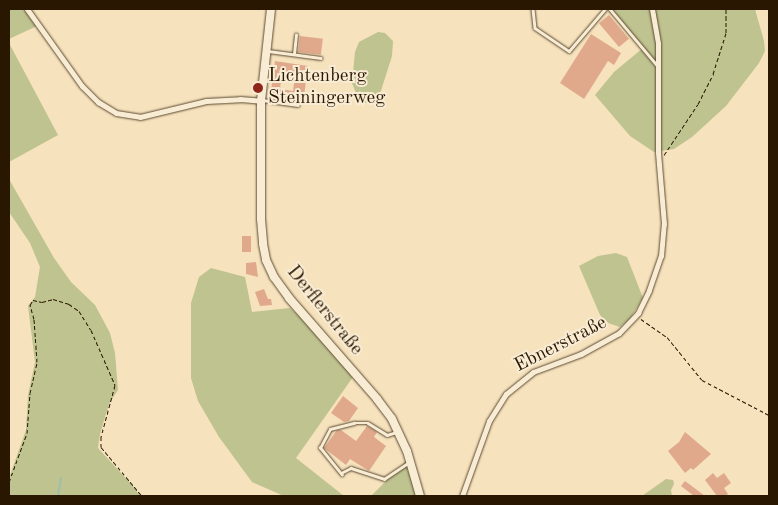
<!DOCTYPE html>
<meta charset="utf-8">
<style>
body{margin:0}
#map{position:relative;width:778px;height:505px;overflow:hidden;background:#f6e2bd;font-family:"Old Standard TT",serif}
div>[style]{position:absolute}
.green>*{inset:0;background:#bec390}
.stream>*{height:2px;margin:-1px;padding:0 1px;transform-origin:1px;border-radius:1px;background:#9dbfac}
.building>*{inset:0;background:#e1a98c;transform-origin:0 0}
.path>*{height:1px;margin-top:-0.5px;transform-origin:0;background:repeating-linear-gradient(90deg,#291702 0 4px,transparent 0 6.5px)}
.roads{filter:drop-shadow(0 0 1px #5c4a31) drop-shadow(0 0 1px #5c4a31)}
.lane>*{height:2.5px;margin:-1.25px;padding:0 1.25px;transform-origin:1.25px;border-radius:1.25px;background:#f9ecd4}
.street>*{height:5px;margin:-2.5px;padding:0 2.5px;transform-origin:2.5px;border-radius:2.5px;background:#f9ecd4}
.secondary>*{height:8px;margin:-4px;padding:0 4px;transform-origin:4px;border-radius:4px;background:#f9ecd4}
.dots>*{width:14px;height:14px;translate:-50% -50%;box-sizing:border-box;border:2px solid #f9ecd4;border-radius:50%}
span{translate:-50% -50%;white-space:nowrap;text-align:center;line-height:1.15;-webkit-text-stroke:4px #f9ecd4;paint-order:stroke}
.poi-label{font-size:19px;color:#291702}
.left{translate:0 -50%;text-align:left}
.street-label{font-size:19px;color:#291702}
.frame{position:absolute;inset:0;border:10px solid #291702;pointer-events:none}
</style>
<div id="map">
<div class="green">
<i style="clip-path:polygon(9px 9px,24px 9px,37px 26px,9px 39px)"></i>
<i style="clip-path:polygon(612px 9px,755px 9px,764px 41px,765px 51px,759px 63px,726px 106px,692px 137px,674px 149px,654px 152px,630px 136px,595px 95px,614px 72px,643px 48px)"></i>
<i style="clip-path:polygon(378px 32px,385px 33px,393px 41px,392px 56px,379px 97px,375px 101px,365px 103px,359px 101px,352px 83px,355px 52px,359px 42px)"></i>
<i style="clip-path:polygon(9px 43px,58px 135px,9px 162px)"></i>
<i style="clip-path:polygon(9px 179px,54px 258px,71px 282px,95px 305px,110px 333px,115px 353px,118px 390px,109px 404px,100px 434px,98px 448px,133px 486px,140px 496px,9px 496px,9px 478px,26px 430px,28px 395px,35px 362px,28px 306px,35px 297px,40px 267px,30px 243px,9px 212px)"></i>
<i style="clip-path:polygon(616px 253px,627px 257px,643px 298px,630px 319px,620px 327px,608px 323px,600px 315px,579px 266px,598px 256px)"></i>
<i style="clip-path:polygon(211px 268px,245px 277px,252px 312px,290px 308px,302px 319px,353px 377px,296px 458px,344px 496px,284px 496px,252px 482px,219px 437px,198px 401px,191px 378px,191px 303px,199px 277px)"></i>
<i style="clip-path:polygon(406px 461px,416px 496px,371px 496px)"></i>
<i style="clip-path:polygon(666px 479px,673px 480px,674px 484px,671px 490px,672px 496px,642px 496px)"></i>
</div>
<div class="stream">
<i style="left:58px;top:496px;width:18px;rotate:-81deg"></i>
</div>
<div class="building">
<i style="left:609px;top:15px;width:31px;height:13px;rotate:50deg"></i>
<i style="clip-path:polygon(591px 34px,621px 53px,614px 65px,608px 61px,584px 99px,560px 83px)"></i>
<i style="left:300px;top:36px;width:23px;height:16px;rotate:7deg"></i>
<i style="clip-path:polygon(evenodd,275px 61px,308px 66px,303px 104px,270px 98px,275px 61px,282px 74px,295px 76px,293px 91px,280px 89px,282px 74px)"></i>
<i style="left:242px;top:236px;width:9px;height:16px"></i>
<i style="clip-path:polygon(256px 262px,258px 277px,246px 274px,246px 263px)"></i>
<i style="clip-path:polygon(264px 289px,268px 299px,271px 299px,272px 305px,260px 306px,255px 292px)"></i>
<i style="clip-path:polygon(343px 396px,358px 408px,349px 421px,344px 422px,331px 413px)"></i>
<i style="clip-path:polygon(367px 426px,377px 432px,374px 437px,386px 446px,369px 471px,350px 459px,346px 465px,324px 448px,337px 430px,341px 430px,356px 441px)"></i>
<i style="clip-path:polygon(685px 432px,711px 454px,693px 470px,691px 468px,685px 473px,668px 451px,679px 442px)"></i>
<i style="clip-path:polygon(713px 473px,717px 478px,724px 473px,731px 483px,724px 488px,728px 494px,725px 496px,717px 496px,705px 480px)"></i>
<i style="clip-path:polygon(685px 481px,705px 496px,694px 496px,681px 486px)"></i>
</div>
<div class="path">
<i style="left:664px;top:155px;width:61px;rotate:-56.3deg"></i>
<i style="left:698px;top:104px;width:34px;rotate:-63deg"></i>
<i style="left:713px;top:74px;width:43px;rotate:-72.4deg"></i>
<i style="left:726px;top:33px;width:24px;rotate:-90deg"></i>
<i style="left:641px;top:319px;width:32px;rotate:35deg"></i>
<i style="left:667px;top:337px;width:55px;rotate:50.9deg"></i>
<i style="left:702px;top:380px;width:76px;rotate:27.6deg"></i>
<i style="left:9px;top:482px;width:52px;rotate:-69.8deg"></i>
<i style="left:27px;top:433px;width:40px;rotate:-85.7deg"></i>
<i style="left:30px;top:393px;width:32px;rotate:-77deg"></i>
<i style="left:37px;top:362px;width:43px;rotate:-94deg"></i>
<i style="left:34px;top:319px;width:15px;rotate:-106deg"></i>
<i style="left:30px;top:305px;width:6px;rotate:-59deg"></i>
<i style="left:33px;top:300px;width:9px;rotate:13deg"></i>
<i style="left:42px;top:302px;width:11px;rotate:-15deg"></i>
<i style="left:53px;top:299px;width:17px;rotate:17deg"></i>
<i style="left:69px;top:304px;width:12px;rotate:35deg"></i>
<i style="left:79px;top:311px;width:22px;rotate:58deg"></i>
<i style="left:91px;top:330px;width:60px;rotate:66.4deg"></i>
<i style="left:115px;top:385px;width:54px;rotate:105.1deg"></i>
<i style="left:101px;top:437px;width:10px;rotate:90deg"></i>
<i style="left:101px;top:447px;width:64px;rotate:50.1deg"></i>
</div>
<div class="roads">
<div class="lane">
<i style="left:533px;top:9px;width:19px;rotate:84deg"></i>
<i style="left:535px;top:28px;width:41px;rotate:34.1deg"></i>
<i style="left:569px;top:51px;width:55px;rotate:-49.4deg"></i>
<i style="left:610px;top:9px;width:73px;rotate:50deg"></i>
<i style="left:268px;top:51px;width:53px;rotate:7.5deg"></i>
<i style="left:294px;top:54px;width:19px;rotate:-84deg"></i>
<i style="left:262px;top:100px;width:36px;rotate:8deg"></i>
<i style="left:341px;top:473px;width:11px;rotate:-27deg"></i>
<i style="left:351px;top:468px;width:35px;rotate:18deg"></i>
<i style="left:384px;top:479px;width:30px;rotate:-34deg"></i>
<i style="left:342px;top:475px;width:35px;rotate:-129deg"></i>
<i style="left:320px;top:448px;width:21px;rotate:-62deg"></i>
<i style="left:330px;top:429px;width:25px;rotate:-14deg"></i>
<i style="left:354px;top:423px;width:14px"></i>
<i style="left:368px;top:423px;width:22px;rotate:32deg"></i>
<i style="left:387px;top:435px;width:10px;rotate:-17deg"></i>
</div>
<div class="street">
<i style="left:27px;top:9px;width:95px;rotate:54.5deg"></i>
<i style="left:82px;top:86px;width:23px;rotate:45deg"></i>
<i style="left:98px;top:102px;width:21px;rotate:31deg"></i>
<i style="left:116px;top:113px;width:24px;rotate:9deg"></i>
<i style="left:140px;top:117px;width:68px;rotate:-13.6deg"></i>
<i style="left:206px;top:101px;width:34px;rotate:-3deg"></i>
<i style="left:240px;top:99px;width:21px;rotate:5deg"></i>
<i style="left:462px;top:496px;width:80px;rotate:-70.2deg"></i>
<i style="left:489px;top:421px;width:32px;rotate:-58deg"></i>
<i style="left:506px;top:394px;width:35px;rotate:-39deg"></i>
<i style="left:533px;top:372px;width:51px;rotate:-20.6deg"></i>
<i style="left:581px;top:354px;width:43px;rotate:-28.9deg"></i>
<i style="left:619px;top:333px;width:28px;rotate:-46deg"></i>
<i style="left:638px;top:313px;width:25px;rotate:-64deg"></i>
<i style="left:649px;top:290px;width:36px;rotate:-71deg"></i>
<i style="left:661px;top:256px;width:32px;rotate:-85deg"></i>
<i style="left:664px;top:224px;width:72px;rotate:-94.8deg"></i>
<i style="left:658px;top:152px;width:109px;rotate:-90deg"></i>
<i style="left:658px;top:43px;width:35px;rotate:-100deg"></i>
</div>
<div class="secondary">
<i style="left:271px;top:9px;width:93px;rotate:96.2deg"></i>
<i style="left:261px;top:101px;width:118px;rotate:90deg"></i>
<i style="left:261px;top:219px;width:25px;rotate:85deg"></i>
<i style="left:263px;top:244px;width:16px;rotate:79deg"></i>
<i style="left:266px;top:260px;width:19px;rotate:65deg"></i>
<i style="left:274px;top:277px;width:26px;rotate:54deg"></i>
<i style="left:289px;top:298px;width:134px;rotate:48.9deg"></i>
<i style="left:377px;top:399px;width:25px;rotate:53deg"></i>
<i style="left:392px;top:419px;width:35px;rotate:65deg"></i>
<i style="left:407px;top:451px;width:47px;rotate:73.9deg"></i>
</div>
</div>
<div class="dots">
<i style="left:258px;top:88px;background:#8f2418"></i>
</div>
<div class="poi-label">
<span class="left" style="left:268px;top:88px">Lichtenberg<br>Steiningerweg</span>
</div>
<div class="street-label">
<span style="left:324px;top:311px;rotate:51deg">Derflerstraße</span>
<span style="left:561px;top:345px;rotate:-27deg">Ebnerstraße</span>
</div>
<div class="frame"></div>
</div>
